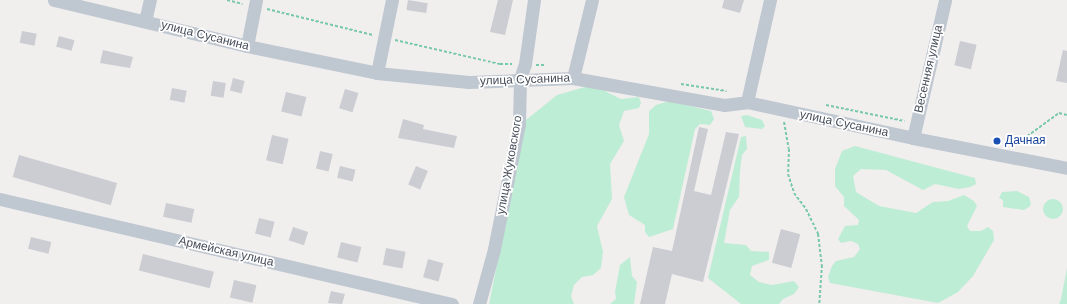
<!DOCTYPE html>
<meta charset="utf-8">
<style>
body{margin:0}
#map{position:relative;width:1067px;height:304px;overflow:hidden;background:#f1eeee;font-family:Helvetica,sans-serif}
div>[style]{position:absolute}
.green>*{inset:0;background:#beedd5}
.round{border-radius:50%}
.building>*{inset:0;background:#cbcdd3;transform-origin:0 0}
.path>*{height:2px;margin-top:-1px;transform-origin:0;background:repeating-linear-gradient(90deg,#78c9aa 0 3px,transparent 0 5px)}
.minor>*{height:13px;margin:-6.5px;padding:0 6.5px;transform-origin:6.5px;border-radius:6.5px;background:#bfc7d0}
.dots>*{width:11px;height:11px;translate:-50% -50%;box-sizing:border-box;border:2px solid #fff;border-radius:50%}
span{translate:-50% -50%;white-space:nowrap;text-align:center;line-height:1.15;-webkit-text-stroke:3.5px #fff;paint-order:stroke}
.street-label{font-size:12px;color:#474f5b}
.transit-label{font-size:12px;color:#164399}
.left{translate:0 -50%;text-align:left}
</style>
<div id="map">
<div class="green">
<i style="clip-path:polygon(585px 87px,597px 87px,621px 99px,639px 97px,641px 103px,639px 108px,624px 111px,619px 125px,624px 141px,610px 164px,612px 199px,597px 226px,603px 252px,601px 268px,593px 275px,582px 277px,574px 285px,571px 296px,574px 304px,489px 304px,526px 120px,557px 95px)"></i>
<i style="clip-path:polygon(669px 101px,711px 111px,714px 119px,710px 125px,700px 124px,695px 129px,673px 229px,649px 237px,645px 232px,645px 225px,629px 215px,624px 197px,649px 134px,649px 111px,656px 105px)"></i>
<i style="clip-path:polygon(747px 115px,762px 120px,765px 126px,762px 129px,745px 127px,741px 116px)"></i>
<i style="clip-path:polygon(746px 136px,747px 149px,742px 155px,740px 171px,739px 197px,730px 210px,724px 243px,746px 245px,751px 251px,769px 252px,769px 260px,752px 266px,750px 275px,759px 282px,772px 285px,794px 281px,799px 287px,794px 294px,783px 299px,779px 304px,741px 304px,708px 278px,741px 137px)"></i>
<i style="clip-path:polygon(855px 146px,975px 178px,976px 184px,970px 187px,959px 189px,935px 184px,923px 190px,886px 170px,861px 169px,853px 176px,856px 192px,879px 206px,916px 213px,933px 202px,948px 201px,964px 195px,974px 201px,977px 206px,967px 226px,970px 231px,981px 231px,988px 227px,993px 231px,994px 240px,973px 276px,958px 292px,938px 303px,830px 283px,828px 277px,832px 266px,836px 261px,854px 257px,860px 249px,858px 244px,851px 241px,841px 243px,838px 239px,845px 226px,858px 225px,859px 220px,844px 206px,844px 197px,835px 186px,835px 169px,842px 151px)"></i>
<i style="clip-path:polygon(1017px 191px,1029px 197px,1031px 204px,1029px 207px,1024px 210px,1003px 207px,1003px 200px,999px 198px,1002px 192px)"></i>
<i class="round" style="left:1043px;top:199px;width:20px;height:20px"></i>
<i style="clip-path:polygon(630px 257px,632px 276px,637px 282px,634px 304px,610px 304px,616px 299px,615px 292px,620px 265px)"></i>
<i style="clip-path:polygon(1067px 268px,1067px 304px,1059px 304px,1061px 299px)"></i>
</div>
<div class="building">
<i style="left:408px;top:0;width:20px;height:10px;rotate:9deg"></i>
<i style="clip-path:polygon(498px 0,513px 0,505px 35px,490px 32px)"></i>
<i style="clip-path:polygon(724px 0,744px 0,740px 13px,722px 8px)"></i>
<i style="left:22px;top:31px;width:15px;height:12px;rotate:11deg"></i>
<i style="left:59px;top:36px;width:16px;height:11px;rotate:15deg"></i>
<i style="left:960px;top:41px;width:17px;height:25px;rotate:13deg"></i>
<i style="clip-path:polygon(103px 50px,133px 57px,130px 68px,100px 63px)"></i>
<i style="clip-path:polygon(1063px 50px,1067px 51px,1067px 83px,1056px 81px)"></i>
<i style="left:233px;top:78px;width:12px;height:13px;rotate:14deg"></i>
<i style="left:213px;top:81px;width:13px;height:15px;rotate:9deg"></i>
<i style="left:172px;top:88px;width:15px;height:12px;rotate:11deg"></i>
<i style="left:345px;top:89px;width:14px;height:20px;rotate:17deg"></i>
<i style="left:286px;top:92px;width:21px;height:20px;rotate:14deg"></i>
<i style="clip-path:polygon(403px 119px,424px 125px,423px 129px,457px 136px,454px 148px,398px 138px)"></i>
<i style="clip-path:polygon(699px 127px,708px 129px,694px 191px,711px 195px,726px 132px,739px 134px,703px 282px,672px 274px,665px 304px,640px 304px,653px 247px,672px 251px)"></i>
<i style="left:272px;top:135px;width:17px;height:26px;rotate:13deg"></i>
<i style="left:320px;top:151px;width:13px;height:18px;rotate:13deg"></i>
<i style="left:19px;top:155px;width:102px;height:23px;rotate:16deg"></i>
<i style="left:340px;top:166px;width:16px;height:12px;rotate:14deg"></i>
<i style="left:416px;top:166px;width:13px;height:20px;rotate:23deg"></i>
<i style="left:166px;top:203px;width:29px;height:14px;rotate:12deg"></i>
<i style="left:259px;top:218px;width:16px;height:16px;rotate:14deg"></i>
<i style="left:293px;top:227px;width:16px;height:14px;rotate:18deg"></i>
<i style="left:781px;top:229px;width:20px;height:35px;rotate:15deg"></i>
<i style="left:31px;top:237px;width:21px;height:12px;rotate:14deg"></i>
<i style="left:341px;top:242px;width:21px;height:16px;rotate:14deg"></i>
<i style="left:386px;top:248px;width:20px;height:17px;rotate:11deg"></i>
<i style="left:143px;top:254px;width:73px;height:17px;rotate:14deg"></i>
<i style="left:428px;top:259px;width:16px;height:19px;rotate:15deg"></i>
<i style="left:234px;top:280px;width:23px;height:18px;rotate:13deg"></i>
<i style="clip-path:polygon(331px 291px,345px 294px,342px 304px,328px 303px)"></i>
</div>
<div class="path">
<i style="left:227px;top:0;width:16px;rotate:14deg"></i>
<i style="left:267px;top:9px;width:109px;rotate:13.8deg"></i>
<i style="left:395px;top:40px;width:108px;rotate:12.9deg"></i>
<i style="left:500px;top:64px;width:12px"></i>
<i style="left:536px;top:65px;width:10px"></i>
<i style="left:681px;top:84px;width:46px;rotate:8.8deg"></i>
<i style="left:826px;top:105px;width:80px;rotate:11.6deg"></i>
<i style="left:784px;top:122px;width:27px;rotate:80deg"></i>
<i style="left:789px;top:149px;width:25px;rotate:92deg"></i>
<i style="left:788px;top:174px;width:20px;rotate:72deg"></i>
<i style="left:794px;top:193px;width:20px;rotate:53deg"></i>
<i style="left:806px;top:209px;width:28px;rotate:64deg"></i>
<i style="left:818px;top:234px;width:31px;rotate:83deg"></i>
<i style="left:822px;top:265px;width:39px;rotate:94deg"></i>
<i style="left:1015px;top:145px;width:54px;rotate:-36deg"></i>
<i style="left:1059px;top:113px;width:8px;rotate:14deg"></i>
</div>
<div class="minor">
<i style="left:54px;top:0;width:198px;rotate:13.4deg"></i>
<i style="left:247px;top:46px;width:133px;rotate:11.7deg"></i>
<i style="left:377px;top:73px;width:92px;rotate:5.6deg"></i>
<i style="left:469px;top:82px;width:104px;rotate:-2.2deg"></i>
<i style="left:573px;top:78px;width:153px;rotate:10.1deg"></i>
<i style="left:724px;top:105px;width:23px;rotate:-7deg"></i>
<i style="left:747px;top:102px;width:170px;rotate:12.2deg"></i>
<i style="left:913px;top:138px;width:157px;rotate:11deg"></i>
<i style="left:145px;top:21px;width:22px;rotate:-77deg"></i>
<i style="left:247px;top:46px;width:47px;rotate:-78.9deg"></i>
<i style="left:377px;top:73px;width:75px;rotate:-78.4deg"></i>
<i style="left:573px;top:78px;width:80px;rotate:-76.3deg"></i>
<i style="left:747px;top:102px;width:105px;rotate:-77.3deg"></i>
<i style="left:913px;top:138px;width:142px;rotate:-76.9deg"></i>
<i style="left:0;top:199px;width:464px;rotate:13.1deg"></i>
<i style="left:479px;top:304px;width:57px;rotate:-74.7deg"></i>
<i style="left:494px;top:249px;width:127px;rotate:-78.7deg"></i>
<i style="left:519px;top:124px;width:45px;rotate:-88.7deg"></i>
<i style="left:520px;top:79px;width:16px;rotate:-72deg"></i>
<i style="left:525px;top:64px;width:65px;rotate:-82deg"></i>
</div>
<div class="dots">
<i style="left:997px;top:141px;background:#1a4fb4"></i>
</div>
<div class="street-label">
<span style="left:205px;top:36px;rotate:14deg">улица Сусанина</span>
<span style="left:929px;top:69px;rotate:-77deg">Весенняя улица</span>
<span style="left:525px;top:80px;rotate:-2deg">улица Сусанина</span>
<span style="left:844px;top:124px;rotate:12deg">улица Сусанина</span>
<span style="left:510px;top:165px;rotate:-80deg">улица Жуковского</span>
<span style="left:226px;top:252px;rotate:13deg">Армейская улица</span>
</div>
<div class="transit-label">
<span class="left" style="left:1005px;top:141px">Дачная</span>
</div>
</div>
